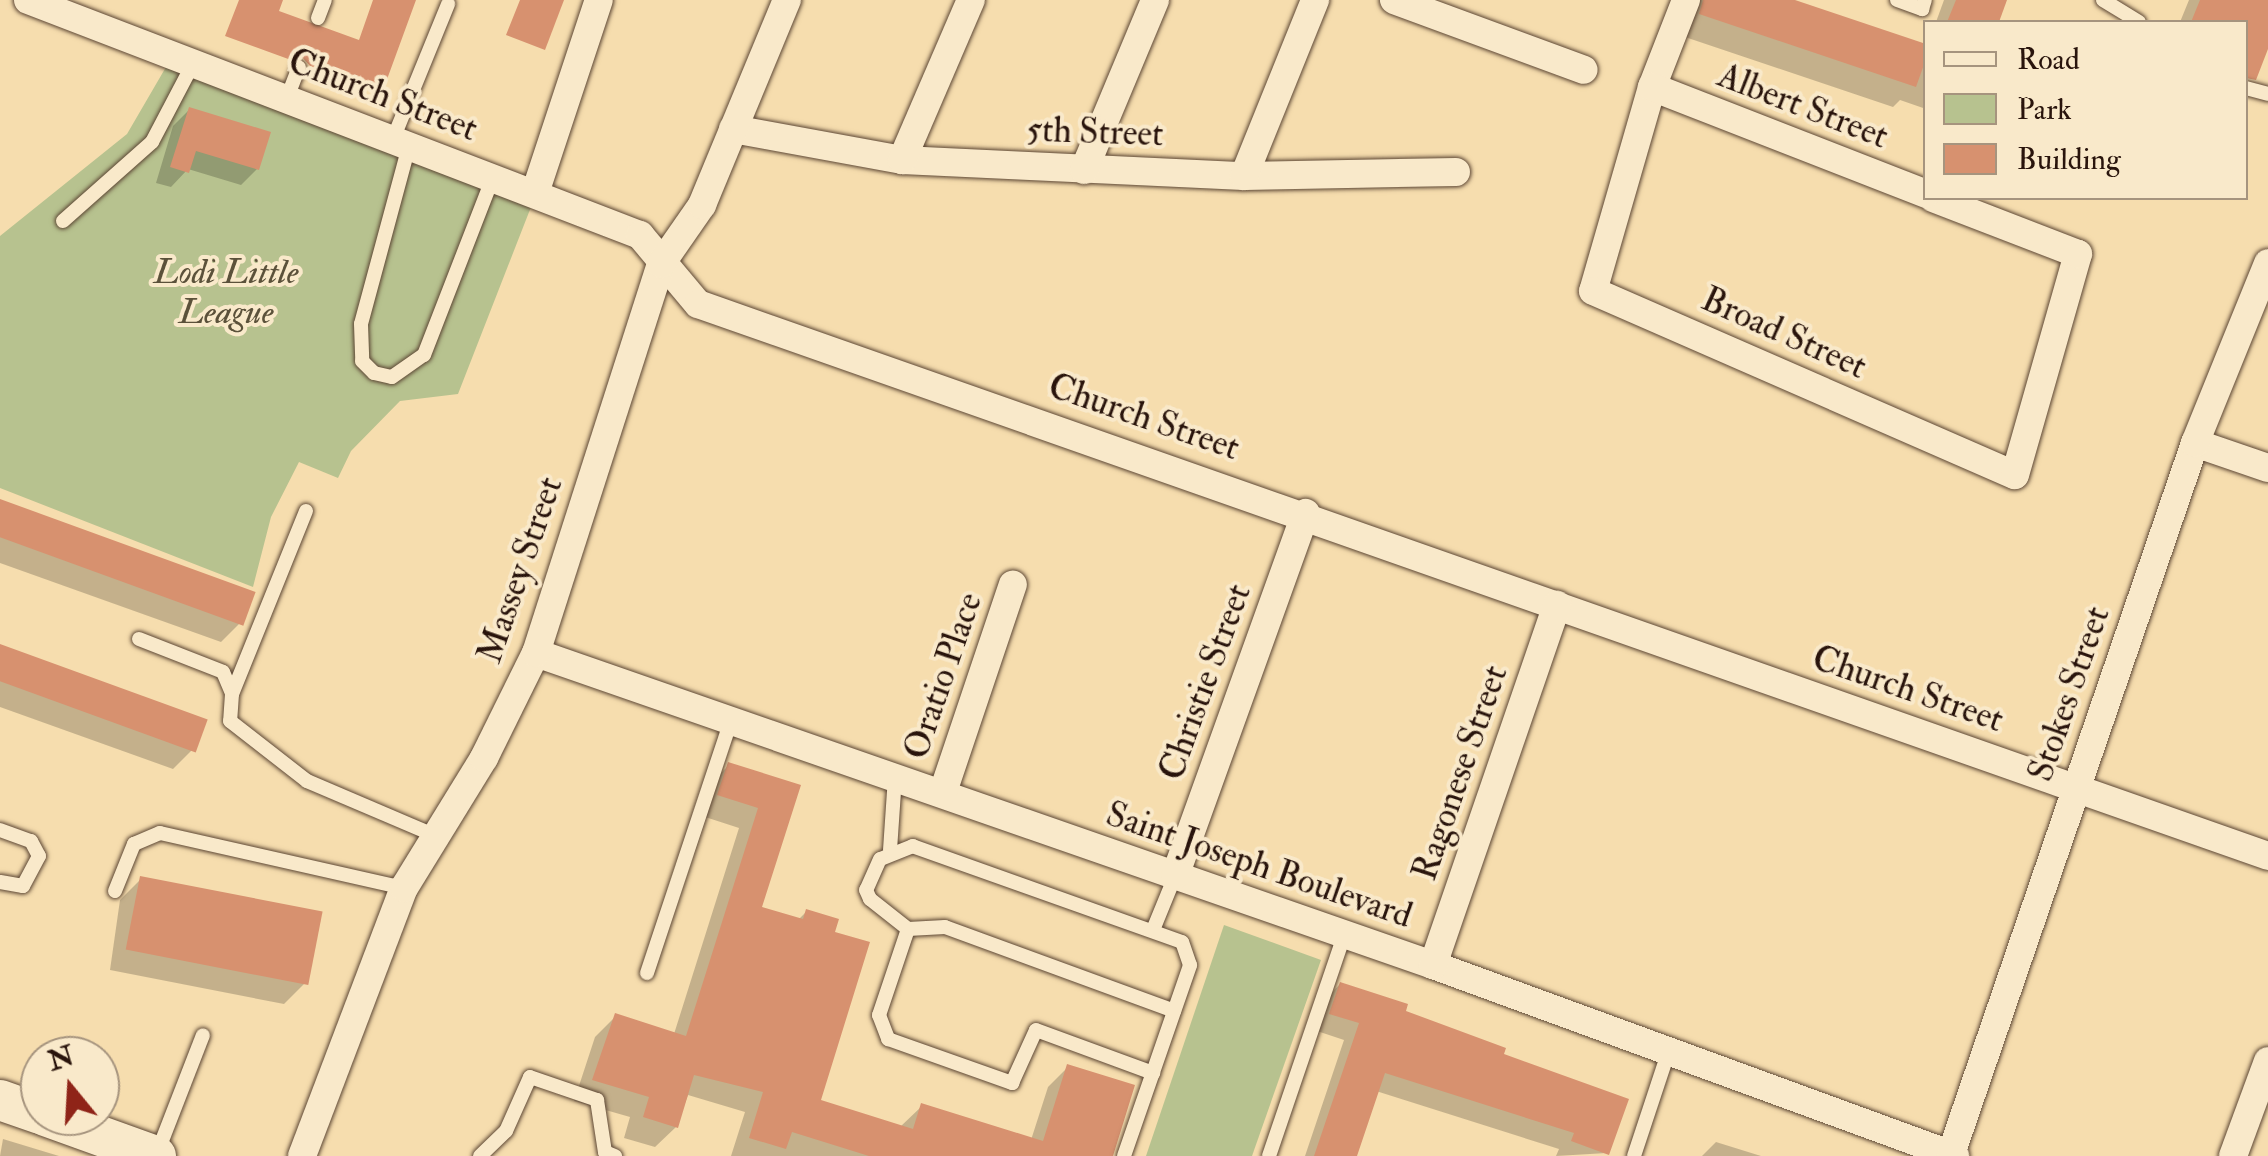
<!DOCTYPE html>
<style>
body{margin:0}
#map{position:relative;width:2268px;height:1156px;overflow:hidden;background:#f6ddae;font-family:"IM FELL Double Pica",serif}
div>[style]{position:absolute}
.green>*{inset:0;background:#b7c28f}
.shadow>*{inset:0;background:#0003}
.building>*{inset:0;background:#d7916f;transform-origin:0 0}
.roads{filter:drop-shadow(0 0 2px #5c4634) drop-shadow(0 0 2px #5c4634)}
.lane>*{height:14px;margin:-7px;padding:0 7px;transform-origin:7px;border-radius:7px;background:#f9e9ca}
.street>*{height:28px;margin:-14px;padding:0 14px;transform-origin:14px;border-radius:14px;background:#f9e9ca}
.secondary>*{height:40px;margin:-20px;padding:0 20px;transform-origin:20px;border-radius:20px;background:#f9e9ca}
span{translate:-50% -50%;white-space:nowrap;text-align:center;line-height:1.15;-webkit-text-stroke:8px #f9e9ca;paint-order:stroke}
.street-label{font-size:35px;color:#29140c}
.park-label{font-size:35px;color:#5b513a;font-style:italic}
.legend{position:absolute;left:1923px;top:20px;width:325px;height:180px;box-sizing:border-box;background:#f9e9ca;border:2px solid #a6947e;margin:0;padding:12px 18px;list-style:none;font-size:30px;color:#29140c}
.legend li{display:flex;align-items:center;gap:20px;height:50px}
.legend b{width:50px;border:2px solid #a6947e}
.north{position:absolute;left:20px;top:1036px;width:100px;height:100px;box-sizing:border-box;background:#f9e9ca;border:2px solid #a6947e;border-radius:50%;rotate:342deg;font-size:28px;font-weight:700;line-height:40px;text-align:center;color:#29140c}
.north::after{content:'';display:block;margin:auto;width:35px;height:45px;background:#8f2418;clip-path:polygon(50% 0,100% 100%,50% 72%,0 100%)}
</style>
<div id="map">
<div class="green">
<i style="clip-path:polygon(166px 67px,531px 207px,458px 394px,400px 401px,351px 451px,338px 478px,299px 462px,271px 517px,253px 587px,0 488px,0 236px,127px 134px)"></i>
<i style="clip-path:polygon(1224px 925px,1321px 960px,1252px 1156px,1146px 1156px)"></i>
</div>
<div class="shadow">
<i style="clip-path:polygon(1694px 0,1787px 0,1926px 47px,1926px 109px,1900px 100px,1893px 107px,1682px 36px)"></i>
<i style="clip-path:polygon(1944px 0,2005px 0,1996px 22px,1936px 22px)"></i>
<i style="clip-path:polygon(2189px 0,2268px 0,2268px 42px,2246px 82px,2246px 22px,2180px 22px)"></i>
<i style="clip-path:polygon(189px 110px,257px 169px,241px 185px,188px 169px,171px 187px,156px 183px,173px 126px)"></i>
<i style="clip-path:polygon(0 503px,242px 621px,221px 642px,0 563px)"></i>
<i style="clip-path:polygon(0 646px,194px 748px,173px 769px,0 707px)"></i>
<i style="clip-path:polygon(729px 765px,797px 787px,759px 909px,798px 920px,807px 911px,818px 1102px,900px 1127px,922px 1106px,1031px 1140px,1048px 1087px,1068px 1067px,1111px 1156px,731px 1156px,745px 1112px,688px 1095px,676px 1127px,655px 1147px,624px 1138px,630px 1117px,574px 1101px,595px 1037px,616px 1016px,674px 1034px,739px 828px,699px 815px,708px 786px)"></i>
<i style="clip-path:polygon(141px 879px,305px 983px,284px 1004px,110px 970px,120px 900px)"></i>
<i style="clip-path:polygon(1340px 984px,1501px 1056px,1607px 1153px,1556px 1156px,1559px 1149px,1376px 1091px,1355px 1156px,1305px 1156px,1344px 1040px,1314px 1030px,1324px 1001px)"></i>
<i style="clip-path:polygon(3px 1139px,59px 1156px,0 1156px)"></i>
<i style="clip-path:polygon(1716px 1142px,1761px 1156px,1702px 1156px)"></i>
</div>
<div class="building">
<i style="clip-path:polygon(239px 0,283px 0,279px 11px,359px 40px,373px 0,416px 0,382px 93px,310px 66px,302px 57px,291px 60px,225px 36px)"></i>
<i style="clip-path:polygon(520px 0,564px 0,545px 50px,506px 35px)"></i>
<i style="clip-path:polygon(1703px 0,1795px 0,1926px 44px,1926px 59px,1916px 87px,1699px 14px)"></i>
<i style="clip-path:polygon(1956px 0,2007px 0,1999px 22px,1947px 22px)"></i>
<i style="clip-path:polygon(2200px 0,2268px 0,2268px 49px,2256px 80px,2246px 78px,2246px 22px,2191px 22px)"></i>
<i style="clip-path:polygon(189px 107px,271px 132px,259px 170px,196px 151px,189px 173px,170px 167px)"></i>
<i style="left:0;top:499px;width:272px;height:36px;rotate:20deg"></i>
<i style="left:0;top:644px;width:221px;height:35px;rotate:20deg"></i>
<i style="clip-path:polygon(728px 762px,801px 785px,762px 907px,803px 919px,806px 909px,839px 919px,835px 932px,870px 942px,821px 1100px,913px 1129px,921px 1103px,1043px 1141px,1067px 1064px,1135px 1085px,1113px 1156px,869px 1156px,792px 1132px,786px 1149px,749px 1138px,763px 1092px,694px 1075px,678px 1128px,643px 1117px,649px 1097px,592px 1080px,615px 1013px,686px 1036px,758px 808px,717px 795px)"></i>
<i style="left:140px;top:876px;width:186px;height:75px;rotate:11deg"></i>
<i style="clip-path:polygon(1340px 982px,1408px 1004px,1406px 1011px,1506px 1048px,1504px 1054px,1629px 1099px,1609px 1155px,1571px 1141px,1574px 1133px,1385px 1073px,1357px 1156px,1314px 1156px,1359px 1023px,1329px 1014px)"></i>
</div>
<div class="roads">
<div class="lane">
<i style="left:1897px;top:0;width:27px;rotate:20deg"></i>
<i style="left:1922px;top:9px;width:9px;rotate:-72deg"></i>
<i style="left:2103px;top:0;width:42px;rotate:31.4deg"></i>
<i style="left:318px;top:18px;width:19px;rotate:-69deg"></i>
<i style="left:2246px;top:88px;width:23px;rotate:15deg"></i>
<i style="left:287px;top:98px;width:33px;rotate:-69deg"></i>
<i style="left:393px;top:139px;width:146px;rotate:-67.8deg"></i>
<i style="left:409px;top:146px;width:184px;rotate:105.1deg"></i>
<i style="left:361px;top:324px;width:37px;rotate:88deg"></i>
<i style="left:362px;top:361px;width:17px;rotate:45deg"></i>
<i style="left:374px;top:373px;width:18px;rotate:13deg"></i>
<i style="left:392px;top:377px;width:39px;rotate:-35deg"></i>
<i style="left:424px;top:355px;width:191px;rotate:-68.8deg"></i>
<i style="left:63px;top:221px;width:119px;rotate:-41.6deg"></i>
<i style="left:152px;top:142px;width:88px;rotate:-62.3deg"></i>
<i style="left:306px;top:511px;width:197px;rotate:112deg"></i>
<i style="left:232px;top:694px;width:27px;rotate:94deg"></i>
<i style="left:230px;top:721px;width:98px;rotate:37.9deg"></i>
<i style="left:307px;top:781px;width:140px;rotate:23.1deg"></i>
<i style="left:139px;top:639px;width:90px;rotate:21.4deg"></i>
<i style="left:223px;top:672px;width:23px;rotate:67deg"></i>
<i style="left:0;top:830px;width:33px;rotate:20deg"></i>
<i style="left:31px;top:841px;width:17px;rotate:62deg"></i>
<i style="left:39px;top:856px;width:34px;rotate:118deg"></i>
<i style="left:23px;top:886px;width:23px;rotate:-170deg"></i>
<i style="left:890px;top:850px;width:74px;rotate:-86.1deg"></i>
<i style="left:115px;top:891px;width:51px;rotate:-68deg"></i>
<i style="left:134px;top:844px;width:28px;rotate:-23deg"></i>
<i style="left:160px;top:833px;width:250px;rotate:12.7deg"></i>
<i style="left:908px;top:929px;width:37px;rotate:-3deg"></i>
<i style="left:945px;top:927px;width:244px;rotate:20.1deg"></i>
<i style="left:1153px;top:930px;width:58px;rotate:-67.8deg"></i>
<i style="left:647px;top:973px;width:267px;rotate:-71.6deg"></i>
<i style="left:158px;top:1151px;width:124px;rotate:-68.8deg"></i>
<i style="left:480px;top:1156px;width:36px;rotate:-44deg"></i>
<i style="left:506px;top:1131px;width:59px;rotate:-66deg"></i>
<i style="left:530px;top:1077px;width:71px;rotate:18.9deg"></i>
<i style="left:597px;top:1100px;width:53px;rotate:81.3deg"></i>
<i style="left:605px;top:1152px;width:11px;rotate:22deg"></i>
<i style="left:1124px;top:1156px;width:202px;rotate:-70.9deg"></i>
<i style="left:1190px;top:965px;width:24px;rotate:-109deg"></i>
<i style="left:1182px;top:942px;width:286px;rotate:-160.4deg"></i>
<i style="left:913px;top:846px;width:35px;rotate:158deg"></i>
<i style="left:880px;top:859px;width:34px;rotate:114deg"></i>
<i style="left:866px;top:890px;width:10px;rotate:66deg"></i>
<i style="left:870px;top:899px;width:48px;rotate:38.3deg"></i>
<i style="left:908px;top:929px;width:91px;rotate:108.6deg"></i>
<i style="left:879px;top:1015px;width:26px;rotate:69deg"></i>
<i style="left:888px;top:1039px;width:132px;rotate:19.5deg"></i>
<i style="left:1012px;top:1083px;width:58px;rotate:-65.6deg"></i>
<i style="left:1036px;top:1030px;width:125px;rotate:20.2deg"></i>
<i style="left:1269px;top:1156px;width:232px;rotate:-71.2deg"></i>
<i style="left:1634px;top:1156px;width:108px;rotate:-71.7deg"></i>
</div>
<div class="street">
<i style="left:28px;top:0;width:656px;rotate:21.01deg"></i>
<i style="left:640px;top:235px;width:90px;rotate:50deg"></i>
<i style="left:698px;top:304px;width:1664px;rotate:19.37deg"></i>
<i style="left:1394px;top:0;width:202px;rotate:20.2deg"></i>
<i style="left:1686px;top:0;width:93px;rotate:111.3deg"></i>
<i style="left:1652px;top:87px;width:212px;rotate:106.1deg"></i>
<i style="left:1593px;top:291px;width:460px;rotate:23.6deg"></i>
<i style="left:2015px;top:475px;width:230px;rotate:-74.1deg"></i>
<i style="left:2078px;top:254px;width:155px;rotate:-158.9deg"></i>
<i style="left:1652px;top:87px;width:294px;rotate:21.3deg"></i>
<i style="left:733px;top:129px;width:172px;rotate:10.4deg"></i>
<i style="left:902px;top:160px;width:342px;rotate:2.7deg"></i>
<i style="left:1244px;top:176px;width:212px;rotate:-1.1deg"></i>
<i style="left:902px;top:160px;width:174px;rotate:-66.7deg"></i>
<i style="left:1084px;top:170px;width:184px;rotate:-67.3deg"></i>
<i style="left:1244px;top:176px;width:190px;rotate:-68deg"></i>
<i style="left:535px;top:193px;width:203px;rotate:-71.7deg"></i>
<i style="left:2195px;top:443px;width:77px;rotate:18.9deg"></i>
<i style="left:536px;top:653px;width:950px;rotate:19.18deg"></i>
<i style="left:1433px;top:965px;width:556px;rotate:20.1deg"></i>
<i style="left:943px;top:792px;width:219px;rotate:-71.4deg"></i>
<i style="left:1175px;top:876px;width:386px;rotate:-70.2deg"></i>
<i style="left:1433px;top:965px;width:381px;rotate:-71deg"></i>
<i style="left:1951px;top:1154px;width:752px;rotate:-71.06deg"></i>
<i style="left:2195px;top:443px;width:194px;rotate:-67.9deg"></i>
<i style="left:302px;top:1156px;width:287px;rotate:-69.2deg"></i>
<i style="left:404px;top:888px;width:153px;rotate:-58.4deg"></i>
<i style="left:484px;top:758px;width:117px;rotate:-63.7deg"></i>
<i style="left:536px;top:653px;width:409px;rotate:-72.2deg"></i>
<i style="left:661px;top:264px;width:72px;rotate:-55.2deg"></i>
<i style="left:702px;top:205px;width:222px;rotate:-67.5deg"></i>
<i style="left:2233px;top:1156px;width:101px;rotate:-69.8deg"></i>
</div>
<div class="secondary">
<i style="left:0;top:1100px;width:42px;rotate:19.3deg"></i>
<i style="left:45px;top:1116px;width:118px;rotate:19.8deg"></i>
</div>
</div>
<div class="street-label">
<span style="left:383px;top:95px;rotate:21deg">Church Street</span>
<span style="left:1803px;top:106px;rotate:21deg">Albert Street</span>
<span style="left:1095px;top:132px;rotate:2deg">5th Street</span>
<span style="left:1784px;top:333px;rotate:24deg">Broad Street</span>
<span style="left:1144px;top:417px;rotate:19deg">Church Street</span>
<span style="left:520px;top:570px;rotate:-71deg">Massey Street</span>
<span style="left:943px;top:676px;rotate:-71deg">Oratio Place</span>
<span style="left:1205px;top:682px;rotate:-70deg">Christie Street</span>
<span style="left:1908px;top:689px;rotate:19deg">Church Street</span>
<span style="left:2069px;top:694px;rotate:-71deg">Stokes Street</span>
<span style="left:1460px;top:773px;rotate:-71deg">Ragonese Street</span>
<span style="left:1259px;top:865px;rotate:19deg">Saint Joseph Boulevard</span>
</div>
<div class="park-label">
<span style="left:226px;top:292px">Lodi Little<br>League</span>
</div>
<ul class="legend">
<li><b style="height:12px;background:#f9e9ca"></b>Road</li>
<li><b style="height:28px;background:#b7c28f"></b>Park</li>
<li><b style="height:28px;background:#d7916f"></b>Building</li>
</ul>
<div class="north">N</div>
</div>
